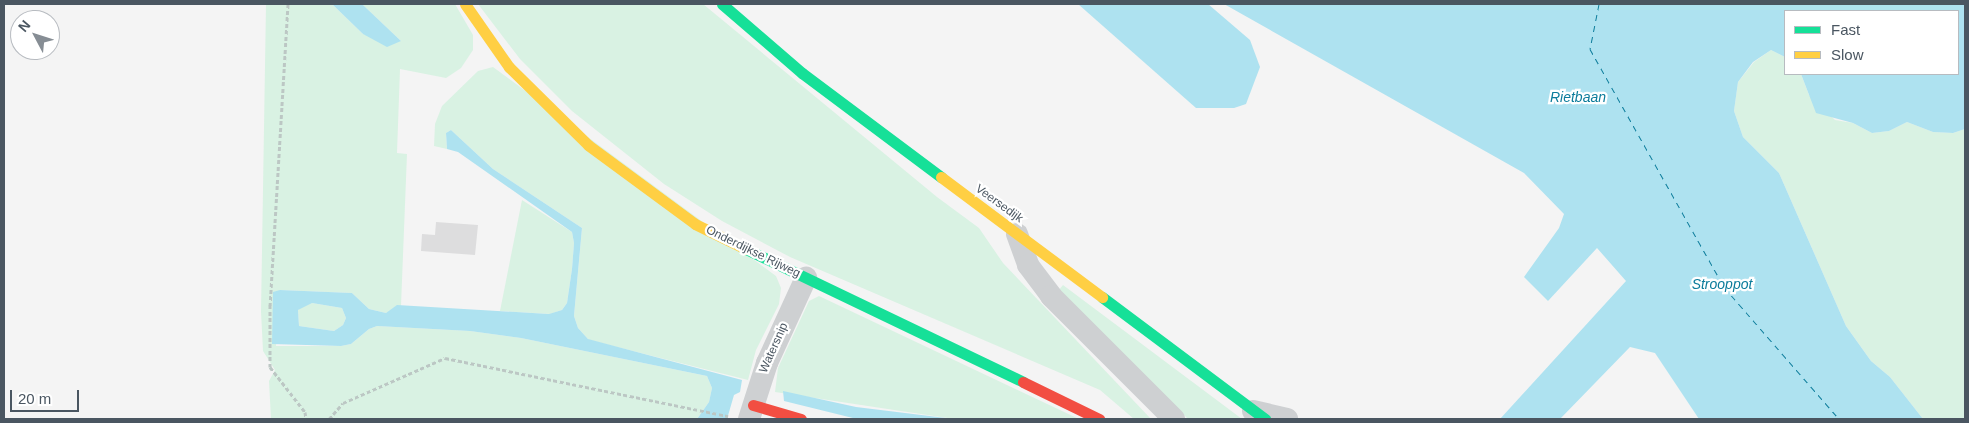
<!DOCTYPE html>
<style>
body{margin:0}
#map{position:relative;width:1969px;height:423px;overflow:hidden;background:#f4f4f4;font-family:Helvetica,sans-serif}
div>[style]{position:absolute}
.green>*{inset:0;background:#d9f2e3}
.water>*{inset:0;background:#aee2f0}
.ferry>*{height:1px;margin-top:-0.5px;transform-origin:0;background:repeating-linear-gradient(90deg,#0c7c9b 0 6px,transparent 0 11px)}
.building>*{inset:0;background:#ddddde}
.path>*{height:3px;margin-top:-1.5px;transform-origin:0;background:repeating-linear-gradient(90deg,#bcc7c4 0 4px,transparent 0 6.5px)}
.street>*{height:22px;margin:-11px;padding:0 11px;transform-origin:11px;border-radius:11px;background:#ced0d2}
.fast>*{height:11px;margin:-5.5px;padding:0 5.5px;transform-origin:5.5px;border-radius:5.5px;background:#16e098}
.slow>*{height:11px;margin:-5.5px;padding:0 5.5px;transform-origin:5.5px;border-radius:5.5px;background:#ffcf43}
.jam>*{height:11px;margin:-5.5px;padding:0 5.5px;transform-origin:5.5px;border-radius:5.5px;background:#f24e42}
span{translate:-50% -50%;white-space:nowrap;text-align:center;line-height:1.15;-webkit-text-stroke:4.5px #fff;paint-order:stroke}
.street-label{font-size:12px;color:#4a5661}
.water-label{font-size:14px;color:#0c7c9b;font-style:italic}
.frame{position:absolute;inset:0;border:5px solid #4a5661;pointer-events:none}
.legend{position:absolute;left:1784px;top:10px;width:175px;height:65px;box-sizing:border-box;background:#fff;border:1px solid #b7bbc0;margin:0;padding:6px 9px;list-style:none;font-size:15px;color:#4a5661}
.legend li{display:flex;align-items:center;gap:10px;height:25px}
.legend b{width:25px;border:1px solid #b7bbc0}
.north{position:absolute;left:10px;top:10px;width:50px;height:50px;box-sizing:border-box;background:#fff;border:1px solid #b7bbc0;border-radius:50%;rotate:310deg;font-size:14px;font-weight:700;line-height:20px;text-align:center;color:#4a5661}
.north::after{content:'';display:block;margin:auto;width:18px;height:22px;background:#868d94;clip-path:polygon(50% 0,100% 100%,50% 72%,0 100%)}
.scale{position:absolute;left:10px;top:390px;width:69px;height:22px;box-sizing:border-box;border:2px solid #4a5661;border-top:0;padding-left:6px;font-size:15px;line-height:18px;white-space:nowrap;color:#4a5661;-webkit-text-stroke:4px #fff;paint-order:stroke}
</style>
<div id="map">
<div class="green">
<i style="clip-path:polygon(266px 4px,332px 4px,363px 34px,401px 41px,362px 4px,455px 4px,473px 35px,473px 50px,461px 68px,446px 78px,400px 69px,397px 153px,407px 154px,401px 306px,386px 313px,369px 309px,352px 293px,280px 290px,276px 346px,341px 346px,351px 344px,369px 329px,377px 326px,470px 331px,521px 338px,707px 376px,712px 388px,709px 402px,697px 419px,271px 419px,269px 381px,275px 370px,263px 351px,261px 312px)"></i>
<i style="clip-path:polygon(478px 4px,703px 4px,937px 197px,979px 228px,1003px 263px,1151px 419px,1134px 419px,1100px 390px,790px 257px,722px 221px,664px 184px,572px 111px,520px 59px)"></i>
<i style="clip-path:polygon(1771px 50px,1785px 57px,1785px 74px,1801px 74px,1809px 95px,1835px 120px,1853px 123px,1872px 133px,1889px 131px,1907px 122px,1933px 132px,1953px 133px,1965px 129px,1965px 419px,1923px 419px,1890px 377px,1871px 361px,1846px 326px,1779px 173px,1743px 137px,1734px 111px,1738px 82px,1754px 62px)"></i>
<i style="clip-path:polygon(493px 67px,776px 276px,781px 288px,779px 304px,756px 350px,748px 380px,589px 340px,578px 328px,574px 316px,582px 228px,493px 169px,451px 130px,446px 133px,447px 149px,434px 146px,435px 124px,442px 106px,478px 71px)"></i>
<i style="clip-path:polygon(522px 200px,572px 232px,574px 243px,572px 269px,567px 303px,562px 310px,550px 314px,500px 311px)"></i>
<i style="clip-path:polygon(1063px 285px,1242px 419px,1188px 419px,1058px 291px)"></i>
<i style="clip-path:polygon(819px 296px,1079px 419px,954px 419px,775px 392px,778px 368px,809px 301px)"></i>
<i style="clip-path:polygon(312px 303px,342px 308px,346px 318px,343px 325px,334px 331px,299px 326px,298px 310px,303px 305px)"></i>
</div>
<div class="water">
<i style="clip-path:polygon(332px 4px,362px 4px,401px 41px,387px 47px,363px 34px)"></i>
<i style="clip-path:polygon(1078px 4px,1208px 4px,1250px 40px,1260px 67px,1246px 104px,1234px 108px,1196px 108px)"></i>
<i style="clip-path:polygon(1224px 4px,1965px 4px,1965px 129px,1953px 133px,1933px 132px,1907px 122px,1889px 131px,1872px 133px,1853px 123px,1816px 113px,1801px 74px,1958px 74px,1958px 11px,1785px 11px,1785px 57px,1771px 50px,1753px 62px,1738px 82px,1734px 111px,1743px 137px,1779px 173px,1846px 326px,1871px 361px,1890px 377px,1923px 419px,1699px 419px,1655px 353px,1630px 347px,1560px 419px,1500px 419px,1626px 281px,1597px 248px,1548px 301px,1524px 277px,1559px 228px,1564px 214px,1524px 173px)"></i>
<i style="clip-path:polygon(evenodd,451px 130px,493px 169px,582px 228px,574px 316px,578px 328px,588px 339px,742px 380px,740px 392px,734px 395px,727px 419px,697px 419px,709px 402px,712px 388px,707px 376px,521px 338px,470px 331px,377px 326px,369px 329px,351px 344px,341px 346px,272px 344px,273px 292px,280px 290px,352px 293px,369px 309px,386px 313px,397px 305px,549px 314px,562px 310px,567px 303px,572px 269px,574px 243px,572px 232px,458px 152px,447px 149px,446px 133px,451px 130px,312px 303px,342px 308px,346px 318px,343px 325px,334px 331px,299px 326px,298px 310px,312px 303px)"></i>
<i style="clip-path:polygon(783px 391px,856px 407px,954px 419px,857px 419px,784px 401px)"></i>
</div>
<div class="ferry">
<i style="left:1599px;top:4px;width:46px;rotate:101.3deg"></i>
<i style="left:1590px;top:49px;width:273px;rotate:60.6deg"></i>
<i style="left:1724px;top:287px;width:175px;rotate:48.9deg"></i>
</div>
<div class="building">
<i style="clip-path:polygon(436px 222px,478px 225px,475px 255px,421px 251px,422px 234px,435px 235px)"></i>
</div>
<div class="path">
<i style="left:288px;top:4px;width:302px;rotate:93.4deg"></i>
<i style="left:270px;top:305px;width:62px;rotate:90deg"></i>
<i style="left:270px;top:367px;width:57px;rotate:52.1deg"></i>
<i style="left:305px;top:412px;width:7px;rotate:82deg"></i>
<i style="left:329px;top:419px;width:21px;rotate:-49deg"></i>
<i style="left:343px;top:403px;width:111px;rotate:-23.8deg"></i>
<i style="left:445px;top:358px;width:289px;rotate:11.6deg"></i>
</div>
<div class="street">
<i style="left:1017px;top:234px;width:33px;rotate:70deg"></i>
<i style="left:1028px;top:265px;width:39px;rotate:53deg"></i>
<i style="left:1051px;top:296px;width:174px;rotate:45deg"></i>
<i style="left:1253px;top:411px;width:35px;rotate:13deg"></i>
<i style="left:749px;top:419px;width:59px;rotate:-72.2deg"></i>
<i style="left:767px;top:363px;width:94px;rotate:-65.4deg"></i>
</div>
<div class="fast">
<i style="left:722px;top:4px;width:106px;rotate:40.8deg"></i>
<i style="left:802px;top:73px;width:174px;rotate:36.8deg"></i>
<i style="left:746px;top:249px;width:307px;rotate:25.6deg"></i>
<i style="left:1102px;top:297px;width:204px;rotate:36.8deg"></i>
</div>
<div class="slow">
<i style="left:465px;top:4px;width:77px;rotate:55.1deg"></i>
<i style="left:509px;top:67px;width:111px;rotate:44.6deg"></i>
<i style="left:588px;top:145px;width:133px;rotate:36.4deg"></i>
<i style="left:695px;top:224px;width:57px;rotate:26.1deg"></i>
<i style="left:941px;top:177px;width:201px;rotate:36.7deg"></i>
</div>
<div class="jam">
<i style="left:1023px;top:382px;width:85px;rotate:26deg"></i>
<i style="left:753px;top:405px;width:50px;rotate:16.3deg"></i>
</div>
<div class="street-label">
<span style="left:999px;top:204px;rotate:36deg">Veersedijk</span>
<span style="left:753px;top:252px;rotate:26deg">Onderdijkse Rijweg</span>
<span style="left:774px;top:348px;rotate:-66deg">Watersnip</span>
</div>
<div class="water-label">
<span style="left:1578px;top:97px">Rietbaan</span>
<span style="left:1722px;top:284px">Strooppot</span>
</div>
<div class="frame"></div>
<ul class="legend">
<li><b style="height:6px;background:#16e098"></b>Fast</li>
<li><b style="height:6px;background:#ffcf43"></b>Slow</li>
</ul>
<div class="north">N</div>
<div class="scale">20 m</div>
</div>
